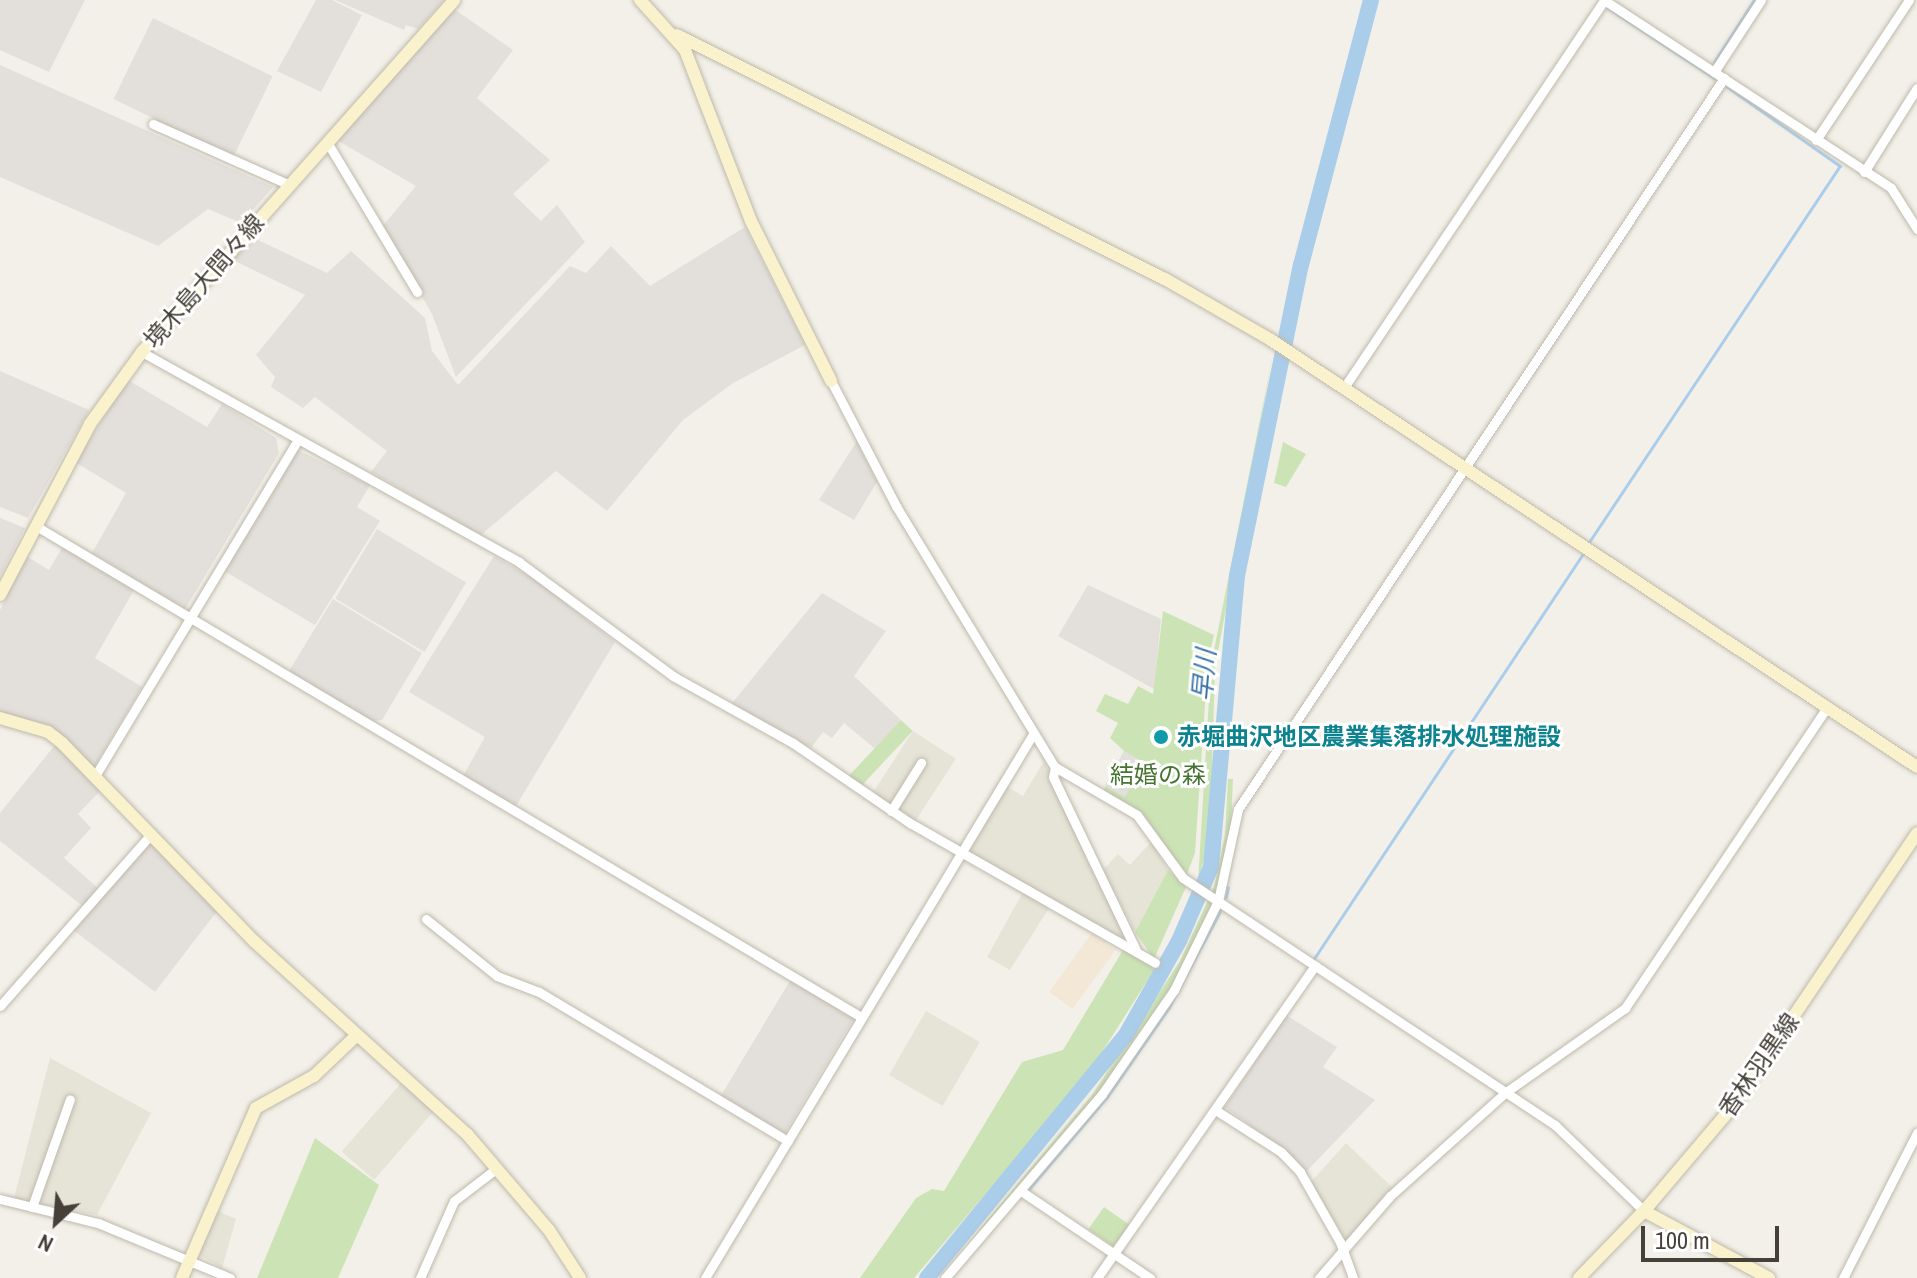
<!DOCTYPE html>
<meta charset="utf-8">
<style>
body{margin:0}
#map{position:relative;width:1917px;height:1278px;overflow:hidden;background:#f3f0e9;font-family:"Archivo Narrow","Noto Sans JP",sans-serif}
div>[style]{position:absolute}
.residential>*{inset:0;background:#e6e3d7;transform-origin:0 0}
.commercial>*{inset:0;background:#f3e8d6;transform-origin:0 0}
.industrial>*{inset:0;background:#e3dfda;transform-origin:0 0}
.green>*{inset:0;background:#cce4b5;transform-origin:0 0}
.parking>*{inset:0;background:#e2e0dd;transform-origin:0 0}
.stream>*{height:3px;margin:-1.5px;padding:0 1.5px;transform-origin:1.5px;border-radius:1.5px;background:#aacdea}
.river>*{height:16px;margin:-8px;padding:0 8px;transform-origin:8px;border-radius:8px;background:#aacdea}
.roads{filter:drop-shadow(0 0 2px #beb9ac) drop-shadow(0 0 2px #beb9ac)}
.street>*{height:9px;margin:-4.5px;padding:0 4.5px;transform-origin:4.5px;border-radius:4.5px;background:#fff}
.secondary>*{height:12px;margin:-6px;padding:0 6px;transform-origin:6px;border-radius:6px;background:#faf2cc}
.dots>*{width:22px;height:22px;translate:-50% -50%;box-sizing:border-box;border:4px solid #fff;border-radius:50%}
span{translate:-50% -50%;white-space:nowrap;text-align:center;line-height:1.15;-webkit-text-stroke:6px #fff;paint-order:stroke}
.street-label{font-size:24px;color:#464138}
.culture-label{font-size:24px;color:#0d838f;font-weight:700}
.left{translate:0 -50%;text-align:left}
.park-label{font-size:24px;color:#457330}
.water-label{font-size:26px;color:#3a74a9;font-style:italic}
.north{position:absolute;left:16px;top:1182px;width:80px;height:80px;-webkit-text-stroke:6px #fff;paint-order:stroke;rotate:206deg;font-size:22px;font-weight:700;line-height:32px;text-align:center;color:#464138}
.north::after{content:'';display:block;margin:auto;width:28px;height:36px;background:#464138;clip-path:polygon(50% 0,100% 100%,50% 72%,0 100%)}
.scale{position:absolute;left:1641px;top:1226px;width:138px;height:36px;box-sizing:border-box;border:4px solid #464138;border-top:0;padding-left:10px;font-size:24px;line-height:28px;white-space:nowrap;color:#464138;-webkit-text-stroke:6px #fff;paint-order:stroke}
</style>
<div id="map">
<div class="residential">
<i style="left:913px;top:731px;width:51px;height:74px;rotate:33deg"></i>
<i style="clip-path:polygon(1044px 761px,1131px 937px,1127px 945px,967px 851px,1004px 785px,1023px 796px)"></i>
<i style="clip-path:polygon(1151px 842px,1168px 870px,1135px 932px,1103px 870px,1118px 854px,1130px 865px)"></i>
<i style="clip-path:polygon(1023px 892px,1049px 908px,1010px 970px,987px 957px)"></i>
<i style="left:926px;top:1011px;width:62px;height:74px;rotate:30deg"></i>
<i style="clip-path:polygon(50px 1058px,151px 1113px,97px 1215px,14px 1198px)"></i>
<i style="left:402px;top:1082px;width:43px;height:92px;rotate:41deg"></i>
<i style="clip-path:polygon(1346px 1143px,1394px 1189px,1346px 1241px,1310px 1183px)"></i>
<i style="clip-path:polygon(216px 1210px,236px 1219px,222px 1268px,197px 1254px)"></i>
</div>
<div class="commercial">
<i style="left:1092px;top:933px;width:29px;height:73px;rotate:36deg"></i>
</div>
<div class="industrial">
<i style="clip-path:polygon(0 0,85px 0,49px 72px,0 50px)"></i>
<i style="clip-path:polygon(316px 0,332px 0,362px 15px,321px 92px,277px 71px)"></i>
<i style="clip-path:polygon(335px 0,444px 0,418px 29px,406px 25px,404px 30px)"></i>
<i style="clip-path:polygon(454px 9px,513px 50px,477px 98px,550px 160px,513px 194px,541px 221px,557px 205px,585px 242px,456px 377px,432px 314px,382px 227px,416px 186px,335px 139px)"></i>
<i style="left:153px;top:18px;width:133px;height:90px;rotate:26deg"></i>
<i style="clip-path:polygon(0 65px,273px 187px,241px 223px,208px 209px,158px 246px,0 177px)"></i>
<i style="clip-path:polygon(745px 227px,805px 345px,733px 383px,683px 420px,607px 511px,556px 471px,481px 535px,371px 472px,387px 451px,315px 397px,303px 408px,271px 387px,275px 377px,256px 355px,305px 295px,229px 258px,250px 236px,327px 273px,351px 251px,425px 318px,432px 351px,458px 385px,570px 266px,586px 273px,611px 246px,650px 286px)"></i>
<i style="clip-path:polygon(0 371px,89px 410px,28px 518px,0 507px)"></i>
<i style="clip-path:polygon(128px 380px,207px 427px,222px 404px,276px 438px,279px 453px,185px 609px,92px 553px,126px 493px,75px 462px)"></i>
<i style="clip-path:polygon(857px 441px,877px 482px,854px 520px,819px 500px)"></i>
<i style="clip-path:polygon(295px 449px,370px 485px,357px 507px,380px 521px,315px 625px,221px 569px)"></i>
<i style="clip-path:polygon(0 518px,25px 528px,0 576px)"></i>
<i style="left:377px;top:529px;width:104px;height:81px;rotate:31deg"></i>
<i style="clip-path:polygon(63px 546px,134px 590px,95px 658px,142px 687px,94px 767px,55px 730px,0 712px,0 610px,26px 556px,49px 570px)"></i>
<i style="clip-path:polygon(494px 556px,536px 580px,615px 642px,516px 806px,463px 776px,485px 737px,409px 692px)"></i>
<i style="clip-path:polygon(1088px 585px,1161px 619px,1154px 689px,1058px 636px)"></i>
<i style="clip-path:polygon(822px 593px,886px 631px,854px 676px,901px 720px,879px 752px,844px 723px,832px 738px,823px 732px,811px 748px,732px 703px)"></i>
<i style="clip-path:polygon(333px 599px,422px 653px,382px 720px,369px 721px,289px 671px)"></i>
<i style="clip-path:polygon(55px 745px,101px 790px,78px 814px,91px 828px,64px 858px,100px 890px,84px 907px,0 841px,0 813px)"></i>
<i style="clip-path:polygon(152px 840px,218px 910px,155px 992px,73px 930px)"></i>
<i style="left:791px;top:979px;width:74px;height:138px;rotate:31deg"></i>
<i style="clip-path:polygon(1286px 1015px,1337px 1047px,1323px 1067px,1375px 1100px,1305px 1173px,1285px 1151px,1225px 1107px)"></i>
</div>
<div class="green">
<i style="clip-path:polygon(1274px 349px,1215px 668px,1210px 836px,1198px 882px,1211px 665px)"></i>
<i style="clip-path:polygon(1283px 442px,1306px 454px,1286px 487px,1274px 483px)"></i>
<i style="clip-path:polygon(1163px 611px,1214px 635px,1208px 660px,1195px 853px,1187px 874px,1137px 810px,1103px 791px,1124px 751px,1110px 738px,1118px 723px,1096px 711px,1105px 694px,1128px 704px,1138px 686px,1153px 694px)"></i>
<i style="left:901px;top:720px;width:16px;height:76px;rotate:43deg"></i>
<i style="clip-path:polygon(1228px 779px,1233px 779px,1230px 846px,1219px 892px,1169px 993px,1099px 1094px,982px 1233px,979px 1230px,1092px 1095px,1180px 961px,1214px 887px,1225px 835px)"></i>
<i style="clip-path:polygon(1168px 870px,1186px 887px,1154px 959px,1135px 932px)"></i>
<i style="clip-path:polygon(1123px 950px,1156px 967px,1090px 1071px,914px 1278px,860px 1278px,916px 1198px,932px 1189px,944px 1191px,1022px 1062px,1063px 1050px)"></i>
<i style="clip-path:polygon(315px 1138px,379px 1185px,338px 1278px,257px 1278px)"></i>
<i style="left:1104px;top:1207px;width:32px;height:27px;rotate:35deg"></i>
</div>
<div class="parking">
<i style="left:1124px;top:751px;width:23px;height:40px;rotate:29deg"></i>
</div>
<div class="stream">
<i style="left:1608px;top:8px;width:127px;rotate:33.4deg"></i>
<i style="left:1714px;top:62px;width:74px;rotate:-57.2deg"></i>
<i style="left:1589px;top:542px;width:452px;rotate:-56.3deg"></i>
<i style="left:1840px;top:166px;width:138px;rotate:-145deg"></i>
<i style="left:1226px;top:897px;width:10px;rotate:-79deg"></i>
<i style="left:1313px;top:960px;width:488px;rotate:-56.4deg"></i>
<i style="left:1028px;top:1190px;width:122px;rotate:-49.7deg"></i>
<i style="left:1107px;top:1097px;width:109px;rotate:-55.4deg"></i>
<i style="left:1169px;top:1007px;width:109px;rotate:-62deg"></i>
</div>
<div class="river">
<i style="left:927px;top:1278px;width:314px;rotate:-50.7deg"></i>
<i style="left:1126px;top:1035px;width:108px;rotate:-60.6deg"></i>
<i style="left:1179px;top:941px;width:81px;rotate:-66.6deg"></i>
<i style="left:1211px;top:867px;width:292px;rotate:-84.9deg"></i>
<i style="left:1237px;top:576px;width:318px;rotate:-78.4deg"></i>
<i style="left:1301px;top:265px;width:274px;rotate:-75.2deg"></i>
</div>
<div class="roads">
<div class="street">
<i style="left:1604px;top:0;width:343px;rotate:33.2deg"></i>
<i style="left:1891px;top:188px;width:49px;rotate:57.6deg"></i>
<i style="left:1714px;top:72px;width:86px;rotate:-56.9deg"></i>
<i style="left:153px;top:124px;width:148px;rotate:24deg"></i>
<i style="left:1816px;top:140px;width:168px;rotate:-56.4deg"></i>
<i style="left:327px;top:142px;width:175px;rotate:59deg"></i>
<i style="left:1864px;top:172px;width:99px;rotate:-57.8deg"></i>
<i style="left:142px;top:352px;width:432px;rotate:29.1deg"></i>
<i style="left:519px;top:562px;width:192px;rotate:36.5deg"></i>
<i style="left:673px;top:676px;width:137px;rotate:29.2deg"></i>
<i style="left:793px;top:743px;width:142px;rotate:34.4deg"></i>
<i style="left:910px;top:823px;width:282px;rotate:29.7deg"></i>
<i style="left:831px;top:381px;width:141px;rotate:62.5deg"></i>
<i style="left:896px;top:506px;width:306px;rotate:58.7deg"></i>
<i style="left:1055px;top:767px;width:95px;rotate:30.3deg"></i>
<i style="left:1137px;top:815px;width:78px;rotate:53.9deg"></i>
<i style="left:1183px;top:878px;width:447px;rotate:33.6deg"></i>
<i style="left:1555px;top:1125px;width:124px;rotate:44deg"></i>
<i style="left:1345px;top:386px;width:465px;rotate:-56.1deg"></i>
<i style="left:36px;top:526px;width:960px;rotate:30.76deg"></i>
<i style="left:1055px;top:767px;width:10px;rotate:101deg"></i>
<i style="left:1053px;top:777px;width:194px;rotate:64.4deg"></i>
<i style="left:95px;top:776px;width:391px;rotate:-58.9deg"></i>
<i style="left:891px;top:811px;width:57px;rotate:-58deg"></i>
<i style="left:426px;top:919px;width:91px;rotate:38.8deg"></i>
<i style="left:497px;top:976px;width:45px;rotate:20.9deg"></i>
<i style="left:539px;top:992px;width:290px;rotate:30.9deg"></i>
<i style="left:0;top:1006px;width:229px;rotate:-48.7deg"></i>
<i style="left:1217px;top:1111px;width:76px;rotate:32.6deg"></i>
<i style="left:1281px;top:1152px;width:28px;rotate:46deg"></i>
<i style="left:1300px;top:1172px;width:81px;rotate:60.3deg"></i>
<i style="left:1340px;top:1242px;width:38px;rotate:70deg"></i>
<i style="left:1021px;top:1191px;width:156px;rotate:34deg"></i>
<i style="left:0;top:1199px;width:101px;rotate:13.8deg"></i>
<i style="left:98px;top:1223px;width:143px;rotate:22.6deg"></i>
<i style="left:32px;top:1207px;width:114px;rotate:-70.6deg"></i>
<i style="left:420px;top:1278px;width:84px;rotate:-66.2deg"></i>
<i style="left:454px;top:1201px;width:54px;rotate:-37.5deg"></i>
<i style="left:705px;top:1278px;width:635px;rotate:-58.91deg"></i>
<i style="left:945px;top:1278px;width:242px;rotate:-49.5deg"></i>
<i style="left:1102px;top:1094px;width:126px;rotate:-55.3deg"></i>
<i style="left:1174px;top:990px;width:99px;rotate:-63.7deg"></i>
<i style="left:1218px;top:901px;width:94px;rotate:-77.7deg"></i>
<i style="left:1238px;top:809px;width:878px;rotate:-56.38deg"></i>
<i style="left:1097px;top:1278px;width:381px;rotate:-55.1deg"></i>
<i style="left:1319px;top:1278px;width:108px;rotate:-49.1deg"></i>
<i style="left:1390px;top:1196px;width:156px;rotate:-41.9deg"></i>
<i style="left:1506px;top:1092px;width:146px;rotate:-35.2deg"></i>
<i style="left:1625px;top:1008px;width:362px;rotate:-56.1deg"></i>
<i style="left:1843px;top:1278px;width:163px;rotate:-63deg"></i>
</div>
<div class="secondary">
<i style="left:640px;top:0;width:67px;rotate:48deg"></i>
<i style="left:685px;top:50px;width:183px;rotate:68.9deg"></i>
<i style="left:751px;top:221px;width:179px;rotate:63.4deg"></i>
<i style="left:677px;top:35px;width:546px;rotate:26.57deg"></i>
<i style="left:1165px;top:279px;width:122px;rotate:29.9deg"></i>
<i style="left:1271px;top:340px;width:774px;rotate:33.46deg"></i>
<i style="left:0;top:595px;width:193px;rotate:-62.2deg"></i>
<i style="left:90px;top:424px;width:89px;rotate:-54.2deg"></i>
<i style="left:142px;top:352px;width:470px;rotate:-48.4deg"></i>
<i style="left:0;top:718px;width:50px;rotate:16.3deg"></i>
<i style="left:48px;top:732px;width:18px;rotate:38deg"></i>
<i style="left:62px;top:743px;width:277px;rotate:45.9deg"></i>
<i style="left:255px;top:942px;width:286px;rotate:42.2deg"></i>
<i style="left:467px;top:1134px;width:126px;rotate:49.5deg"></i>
<i style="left:549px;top:1230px;width:57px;rotate:57.1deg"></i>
<i style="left:1644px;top:1211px;width:142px;rotate:28.2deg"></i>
<i style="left:182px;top:1278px;width:185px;rotate:-66.5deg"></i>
<i style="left:256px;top:1108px;width:66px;rotate:-28.9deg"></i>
<i style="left:314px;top:1076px;width:57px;rotate:-43.6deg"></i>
<i style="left:1579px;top:1278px;width:93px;rotate:-45.9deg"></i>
<i style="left:1644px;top:1211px;width:138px;rotate:-49.7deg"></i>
<i style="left:1733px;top:1106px;width:329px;rotate:-56deg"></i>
</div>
</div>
<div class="dots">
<i style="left:1161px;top:737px;background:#0f9aa8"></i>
</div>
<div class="street-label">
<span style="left:204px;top:281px;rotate:-49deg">境木島大間々線</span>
<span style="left:1759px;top:1065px;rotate:-55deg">香林羽黒線</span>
</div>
<div class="culture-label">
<span class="left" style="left:1177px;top:737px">赤堀曲沢地区農業集落排水処理施設</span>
</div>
<div class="park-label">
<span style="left:1158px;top:775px">結婚の森</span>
</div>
<div class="water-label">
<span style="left:1204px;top:675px;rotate:-85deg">早川</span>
</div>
<div class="north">N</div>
<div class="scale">100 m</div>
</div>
